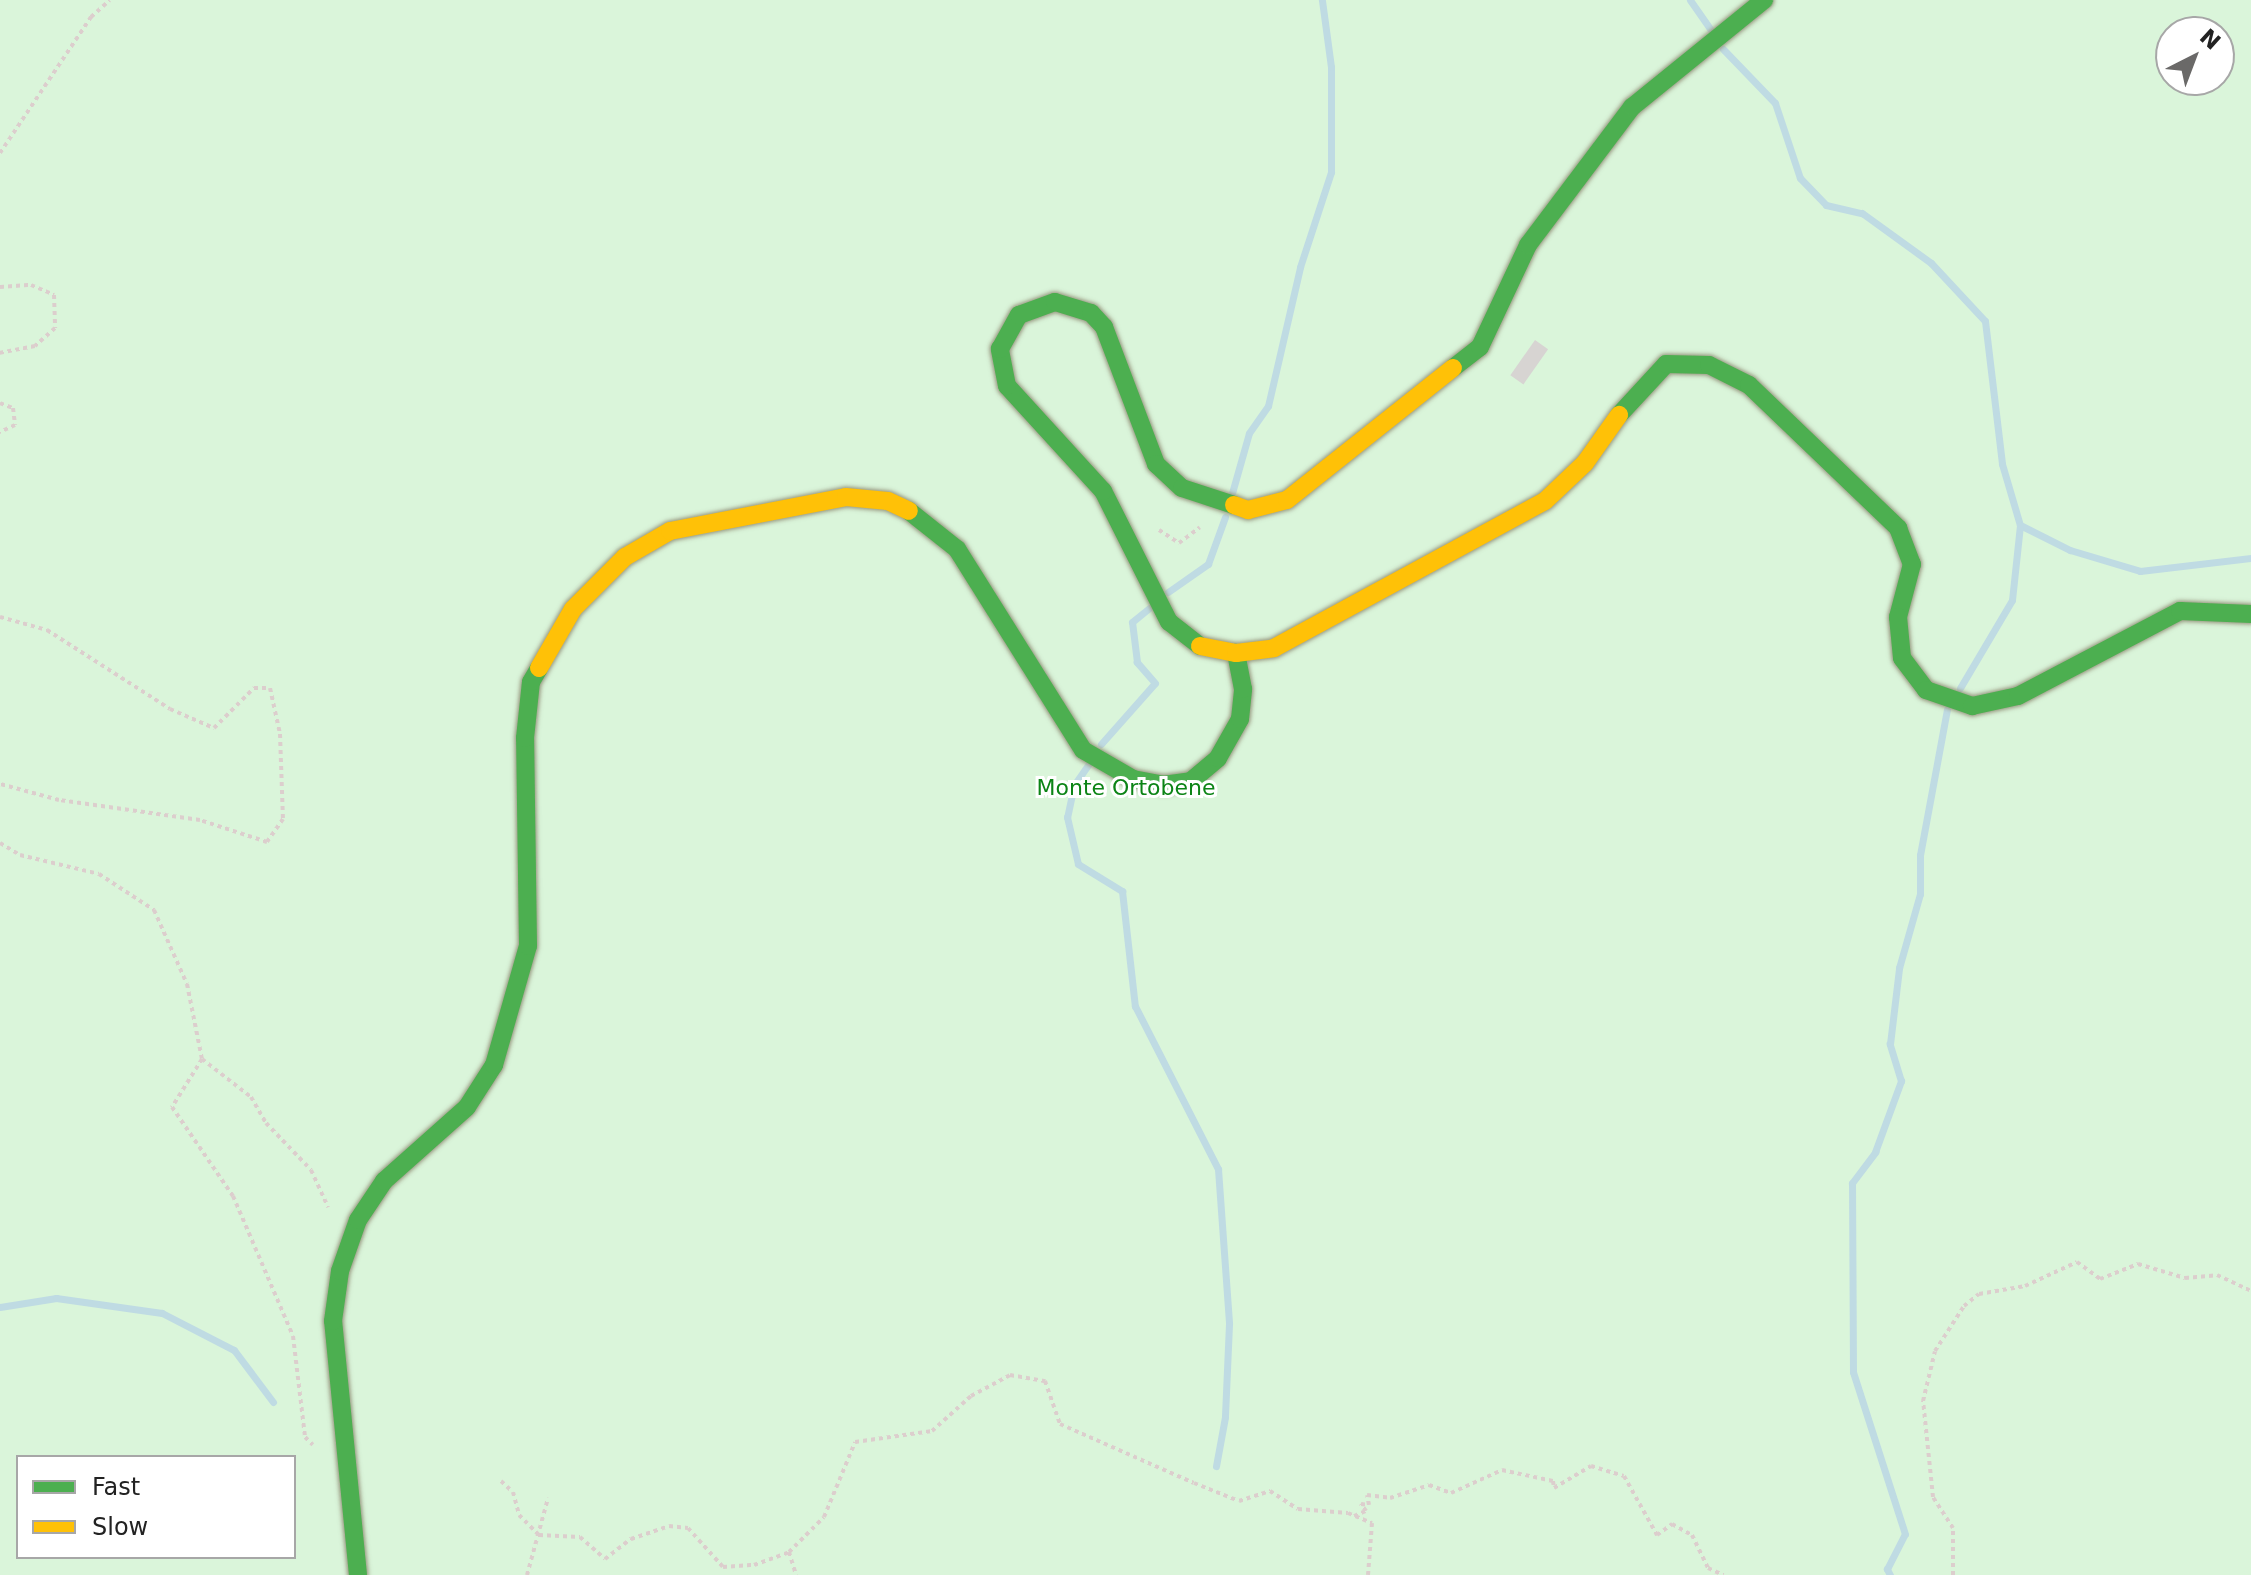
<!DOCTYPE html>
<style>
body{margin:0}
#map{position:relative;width:2251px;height:1575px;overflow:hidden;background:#f0eeeb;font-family:"DejaVu Sans",sans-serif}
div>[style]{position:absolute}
.park>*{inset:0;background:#daf5da}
.stream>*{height:7px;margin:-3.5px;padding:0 3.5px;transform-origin:3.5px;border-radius:3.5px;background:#bfdbe3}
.building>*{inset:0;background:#d7d4d2;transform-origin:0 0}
.path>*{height:4px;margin-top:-2px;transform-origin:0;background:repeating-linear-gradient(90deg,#dccecd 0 4px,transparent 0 8px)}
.roads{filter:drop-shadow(0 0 2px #999a82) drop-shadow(0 0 2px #999a82)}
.fast>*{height:18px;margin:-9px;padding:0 9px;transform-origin:9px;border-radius:9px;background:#4caf50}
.slow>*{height:18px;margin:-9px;padding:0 9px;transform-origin:9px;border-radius:9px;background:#ffc107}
span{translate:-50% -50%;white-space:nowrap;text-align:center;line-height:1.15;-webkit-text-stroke:6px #fff;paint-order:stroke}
.park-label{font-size:22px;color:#0c8416}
.legend{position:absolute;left:16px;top:1455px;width:280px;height:104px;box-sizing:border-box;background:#fff;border:2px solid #a7a7a7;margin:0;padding:10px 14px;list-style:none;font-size:24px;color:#222}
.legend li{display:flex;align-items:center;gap:16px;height:40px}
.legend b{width:40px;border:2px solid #a7a7a7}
.north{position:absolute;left:2155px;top:16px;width:80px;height:80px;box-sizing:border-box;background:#fff;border:2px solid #a7a7a7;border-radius:50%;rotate:42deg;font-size:22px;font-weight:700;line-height:32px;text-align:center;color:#222}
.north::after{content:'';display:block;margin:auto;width:28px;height:36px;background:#6a6968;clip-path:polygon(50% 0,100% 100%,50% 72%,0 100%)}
</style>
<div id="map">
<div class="park">
<i style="clip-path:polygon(evenodd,0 0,2251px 0,2251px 1575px,0 1575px,0 0,2171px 32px,2219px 32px,2219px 80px,2171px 80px,2171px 32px,0 0,18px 1457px,294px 1457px,294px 1557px,18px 1557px,18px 1457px)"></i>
</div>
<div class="stream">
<i style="left:1690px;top:0;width:35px;rotate:55deg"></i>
<i style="left:1723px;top:49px;width:75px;rotate:46.1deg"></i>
<i style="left:1775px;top:103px;width:79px;rotate:71.6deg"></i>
<i style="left:1800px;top:178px;width:37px;rotate:46deg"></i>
<i style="left:1826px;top:205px;width:37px;rotate:13deg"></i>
<i style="left:1862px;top:213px;width:85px;rotate:35.9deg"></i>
<i style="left:1931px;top:263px;width:79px;rotate:47deg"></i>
<i style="left:1985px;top:321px;width:144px;rotate:83.2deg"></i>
<i style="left:2002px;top:464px;width:64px;rotate:73.6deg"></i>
<i style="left:2020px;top:525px;width:56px;rotate:26.6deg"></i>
<i style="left:2070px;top:550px;width:73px;rotate:16.7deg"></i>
<i style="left:2140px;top:571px;width:112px;rotate:-6.7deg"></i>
<i style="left:1232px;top:493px;width:62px;rotate:-74.2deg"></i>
<i style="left:1249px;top:433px;width:33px;rotate:-55deg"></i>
<i style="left:1268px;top:406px;width:143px;rotate:-77deg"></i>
<i style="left:1300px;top:267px;width:100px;rotate:-71.9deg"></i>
<i style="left:1331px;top:172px;width:105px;rotate:-90deg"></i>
<i style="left:1331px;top:67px;width:68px;rotate:-97.7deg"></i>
<i style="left:1168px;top:592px;width:49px;rotate:-35deg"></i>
<i style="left:1208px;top:564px;width:50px;rotate:-70.1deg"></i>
<i style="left:1960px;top:688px;width:102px;rotate:-59.4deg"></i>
<i style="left:2012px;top:600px;width:75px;rotate:-83.9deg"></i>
<i style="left:1101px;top:744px;width:81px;rotate:-48.5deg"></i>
<i style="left:1155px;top:683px;width:28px;rotate:-131deg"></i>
<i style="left:1137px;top:662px;width:40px;rotate:-97.1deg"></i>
<i style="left:1132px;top:622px;width:22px;rotate:-39deg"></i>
<i style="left:1088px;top:765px;width:24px;rotate:125deg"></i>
<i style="left:1074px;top:785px;width:33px;rotate:102deg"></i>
<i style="left:1067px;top:817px;width:48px;rotate:76.8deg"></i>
<i style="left:1078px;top:864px;width:52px;rotate:31.5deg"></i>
<i style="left:1122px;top:891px;width:116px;rotate:83.6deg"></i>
<i style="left:1135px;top:1006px;width:183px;rotate:63deg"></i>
<i style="left:1218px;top:1169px;width:155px;rotate:85.9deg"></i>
<i style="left:1229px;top:1324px;width:93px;rotate:92.5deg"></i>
<i style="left:1225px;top:1417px;width:50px;rotate:100.4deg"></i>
<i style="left:0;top:1307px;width:57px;rotate:-9.1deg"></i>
<i style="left:56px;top:1298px;width:107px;rotate:8.1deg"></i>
<i style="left:162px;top:1313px;width:81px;rotate:27.2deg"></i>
<i style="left:234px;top:1350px;width:65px;rotate:53.1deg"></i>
<i style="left:1890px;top:1575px;width:7px;rotate:-117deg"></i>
<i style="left:1887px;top:1569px;width:39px;rotate:-63deg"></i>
<i style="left:1905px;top:1534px;width:170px;rotate:-107.8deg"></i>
<i style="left:1853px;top:1372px;width:189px;rotate:-90.3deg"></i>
<i style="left:1852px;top:1183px;width:39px;rotate:-53deg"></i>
<i style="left:1875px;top:1152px;width:76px;rotate:-69.9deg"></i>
<i style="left:1901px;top:1081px;width:39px;rotate:-107deg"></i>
<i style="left:1890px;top:1044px;width:77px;rotate:-83.2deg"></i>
<i style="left:1899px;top:968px;width:77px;rotate:-74.2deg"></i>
<i style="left:1920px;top:894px;width:39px;rotate:-90deg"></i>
<i style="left:1920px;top:855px;width:148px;rotate:-79.5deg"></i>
</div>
<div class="building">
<i style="left:1535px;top:340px;width:16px;height:43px;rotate:35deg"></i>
</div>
<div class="path">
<i style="left:0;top:153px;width:164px;rotate:-56.2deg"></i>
<i style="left:91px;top:17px;width:25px;rotate:-42deg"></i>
<i style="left:0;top:287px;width:31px;rotate:-4deg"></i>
<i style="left:31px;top:285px;width:25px;rotate:23deg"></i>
<i style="left:54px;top:295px;width:33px;rotate:88deg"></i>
<i style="left:55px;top:328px;width:27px;rotate:138deg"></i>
<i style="left:35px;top:346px;width:36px;rotate:169deg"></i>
<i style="left:0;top:403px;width:14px;rotate:21deg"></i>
<i style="left:13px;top:408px;width:17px;rotate:83deg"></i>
<i style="left:15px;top:425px;width:17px;rotate:155deg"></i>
<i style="left:1159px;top:530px;width:24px;rotate:33deg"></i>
<i style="left:1179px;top:543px;width:26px;rotate:-37deg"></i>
<i style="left:0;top:617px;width:49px;rotate:15.5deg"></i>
<i style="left:47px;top:630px;width:146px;rotate:32.7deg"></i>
<i style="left:170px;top:709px;width:48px;rotate:23.4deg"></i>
<i style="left:214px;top:728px;width:57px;rotate:-45deg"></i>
<i style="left:254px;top:688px;width:16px"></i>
<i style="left:270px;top:688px;width:47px;rotate:77.7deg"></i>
<i style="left:280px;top:734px;width:85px;rotate:88deg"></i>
<i style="left:283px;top:819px;width:28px;rotate:125deg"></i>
<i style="left:267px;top:842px;width:71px;rotate:-161.8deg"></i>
<i style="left:200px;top:820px;width:142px;rotate:-171.9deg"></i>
<i style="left:59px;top:800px;width:61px;rotate:-164.8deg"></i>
<i style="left:0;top:843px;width:23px;rotate:31deg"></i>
<i style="left:20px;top:855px;width:81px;rotate:13.5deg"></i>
<i style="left:99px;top:874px;width:66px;rotate:33.2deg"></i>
<i style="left:154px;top:910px;width:81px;rotate:66deg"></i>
<i style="left:187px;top:984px;width:76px;rotate:78.7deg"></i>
<i style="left:202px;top:1059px;width:57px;rotate:122deg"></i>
<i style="left:172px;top:1107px;width:108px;rotate:55.6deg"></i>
<i style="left:233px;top:1196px;width:152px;rotate:66.8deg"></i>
<i style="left:293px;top:1336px;width:102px;rotate:83.2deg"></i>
<i style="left:305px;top:1437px;width:11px;rotate:45deg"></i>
<i style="left:202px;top:1059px;width:62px;rotate:37.8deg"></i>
<i style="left:251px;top:1097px;width:30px;rotate:60deg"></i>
<i style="left:266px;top:1123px;width:65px;rotate:46.2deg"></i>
<i style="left:311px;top:1170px;width:41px;rotate:65.3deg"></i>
<i style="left:501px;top:1481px;width:16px;rotate:43deg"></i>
<i style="left:513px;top:1492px;width:24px;rotate:75deg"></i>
<i style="left:519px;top:1515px;width:28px;rotate:45deg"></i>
<i style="left:539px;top:1535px;width:41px;rotate:2.8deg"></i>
<i style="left:580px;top:1537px;width:33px;rotate:41deg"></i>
<i style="left:605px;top:1559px;width:33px;rotate:-38deg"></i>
<i style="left:631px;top:1539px;width:40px;rotate:-18.9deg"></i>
<i style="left:669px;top:1526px;width:19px;rotate:6deg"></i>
<i style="left:688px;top:1528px;width:52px;rotate:48.1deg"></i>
<i style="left:723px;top:1567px;width:31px;rotate:-4deg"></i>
<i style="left:754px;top:1565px;width:37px;rotate:-20deg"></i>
<i style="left:789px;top:1552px;width:49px;rotate:-45deg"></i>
<i style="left:824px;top:1517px;width:81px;rotate:-67.5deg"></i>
<i style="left:855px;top:1442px;width:78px;rotate:-8.1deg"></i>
<i style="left:932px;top:1431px;width:52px;rotate:-41.9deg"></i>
<i style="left:971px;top:1396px;width:44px;rotate:-28.3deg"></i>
<i style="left:1010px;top:1375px;width:36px;rotate:10deg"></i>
<i style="left:1045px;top:1381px;width:46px;rotate:70.8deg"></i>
<i style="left:1060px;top:1424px;width:146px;rotate:23.8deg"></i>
<i style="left:1194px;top:1483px;width:48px;rotate:21.8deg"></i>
<i style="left:1239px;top:1501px;width:33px;rotate:-18deg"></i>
<i style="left:1270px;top:1491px;width:33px;rotate:33deg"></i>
<i style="left:1298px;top:1509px;width:50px;rotate:4.6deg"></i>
<i style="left:1348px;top:1513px;width:26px;rotate:23deg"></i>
<i style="left:1372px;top:1523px;width:52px;rotate:94.4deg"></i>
<i style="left:1354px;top:1516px;width:13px;rotate:-23deg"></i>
<i style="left:1366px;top:1511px;width:9px;rotate:-126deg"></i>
<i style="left:1361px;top:1504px;width:8px;rotate:7deg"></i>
<i style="left:1369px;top:1505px;width:10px;rotate:-101deg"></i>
<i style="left:1367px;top:1495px;width:23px;rotate:7deg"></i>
<i style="left:1390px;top:1498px;width:41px;rotate:-18.4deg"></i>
<i style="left:1429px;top:1485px;width:23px;rotate:20deg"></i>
<i style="left:1451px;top:1493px;width:56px;rotate:-24.3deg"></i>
<i style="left:1502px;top:1470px;width:52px;rotate:12.2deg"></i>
<i style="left:1553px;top:1481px;width:7px;rotate:82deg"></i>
<i style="left:1554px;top:1488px;width:43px;rotate:-30.7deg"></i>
<i style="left:1591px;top:1466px;width:34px;rotate:17deg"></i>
<i style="left:1624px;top:1476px;width:68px;rotate:60.8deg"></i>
<i style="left:1657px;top:1535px;width:19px;rotate:-36deg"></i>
<i style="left:1672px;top:1524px;width:23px;rotate:29deg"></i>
<i style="left:1692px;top:1535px;width:37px;rotate:64deg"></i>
<i style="left:1708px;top:1568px;width:17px;rotate:25deg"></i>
<i style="left:789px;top:1552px;width:24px;rotate:73deg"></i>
<i style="left:527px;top:1575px;width:80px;rotate:-74.7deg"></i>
<i style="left:1953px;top:1575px;width:47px;rotate:-90deg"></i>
<i style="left:1953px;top:1528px;width:37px;rotate:-123deg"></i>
<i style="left:1933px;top:1497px;width:97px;rotate:-95.9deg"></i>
<i style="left:1923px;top:1401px;width:51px;rotate:-76.5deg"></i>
<i style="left:1935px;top:1351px;width:54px;rotate:-57.2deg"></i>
<i style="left:1964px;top:1306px;width:19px;rotate:-39deg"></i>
<i style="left:1979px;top:1294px;width:47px;rotate:-9.9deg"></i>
<i style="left:2025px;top:1286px;width:57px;rotate:-24.8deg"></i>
<i style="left:2077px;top:1262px;width:29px;rotate:36deg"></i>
<i style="left:2100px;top:1279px;width:41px;rotate:-21.5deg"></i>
<i style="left:2138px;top:1264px;width:49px;rotate:16.6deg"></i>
<i style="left:2185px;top:1278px;width:32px;rotate:-5deg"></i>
<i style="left:2217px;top:1275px;width:38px;rotate:25deg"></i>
</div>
<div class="roads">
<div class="fast">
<i style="left:1453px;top:368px;width:34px;rotate:-38deg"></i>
<i style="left:1480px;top:347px;width:113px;rotate:-64.8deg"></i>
<i style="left:1528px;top:245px;width:173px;rotate:-53deg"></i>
<i style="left:1632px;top:107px;width:170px;rotate:-39deg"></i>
<i style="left:1619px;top:415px;width:69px;rotate:-47.3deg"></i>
<i style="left:1666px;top:364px;width:43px;rotate:1.3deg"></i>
<i style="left:1709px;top:365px;width:45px;rotate:26.6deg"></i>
<i style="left:1749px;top:385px;width:207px;rotate:43.8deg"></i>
<i style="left:1898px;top:528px;width:39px;rotate:69deg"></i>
<i style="left:1912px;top:564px;width:55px;rotate:104.8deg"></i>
<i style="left:1898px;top:617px;width:41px;rotate:84.4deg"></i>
<i style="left:1902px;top:658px;width:40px;rotate:53deg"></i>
<i style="left:1926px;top:690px;width:49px;rotate:19.2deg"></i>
<i style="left:1972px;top:706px;width:47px;rotate:-12.3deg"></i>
<i style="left:2018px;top:696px;width:183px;rotate:-27.7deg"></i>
<i style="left:2180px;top:611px;width:71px;rotate:2.4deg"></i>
<i style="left:909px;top:511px;width:61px;rotate:38.4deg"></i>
<i style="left:957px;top:549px;width:237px;rotate:57.9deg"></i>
<i style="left:1083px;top:750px;width:58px;rotate:30.1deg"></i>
<i style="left:1133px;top:779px;width:31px;rotate:11deg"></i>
<i style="left:1163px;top:785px;width:28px;rotate:-8deg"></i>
<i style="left:1191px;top:781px;width:35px;rotate:-40deg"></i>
<i style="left:1218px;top:758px;width:45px;rotate:-60.6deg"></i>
<i style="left:1240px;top:719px;width:30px;rotate:-84deg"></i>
<i style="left:1243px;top:689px;width:37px;rotate:-101deg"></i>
<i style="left:1200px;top:646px;width:39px;rotate:-142deg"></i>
<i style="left:1169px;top:622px;width:147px;rotate:-116.7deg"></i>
<i style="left:1103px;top:491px;width:142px;rotate:-132.4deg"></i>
<i style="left:1007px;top:386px;width:38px;rotate:-101deg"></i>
<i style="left:1000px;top:349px;width:39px;rotate:-61deg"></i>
<i style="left:1019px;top:315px;width:38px;rotate:-20deg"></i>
<i style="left:1055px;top:302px;width:38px;rotate:17deg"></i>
<i style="left:1091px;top:313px;width:19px;rotate:47deg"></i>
<i style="left:1104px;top:327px;width:147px;rotate:69.2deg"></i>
<i style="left:1156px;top:464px;width:35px;rotate:43deg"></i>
<i style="left:1182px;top:488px;width:55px;rotate:18.1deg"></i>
<i style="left:358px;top:1575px;width:255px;rotate:-95.6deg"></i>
<i style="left:333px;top:1321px;width:50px;rotate:-82deg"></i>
<i style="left:340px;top:1271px;width:54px;rotate:-70.6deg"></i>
<i style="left:358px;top:1220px;width:47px;rotate:-56.3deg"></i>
<i style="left:384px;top:1181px;width:111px;rotate:-41.7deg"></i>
<i style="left:467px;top:1107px;width:50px;rotate:-57.3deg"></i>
<i style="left:494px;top:1065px;width:124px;rotate:-74.1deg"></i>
<i style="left:528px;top:946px;width:208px;rotate:-90.8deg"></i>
<i style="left:525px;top:738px;width:56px;rotate:-83.9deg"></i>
<i style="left:531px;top:682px;width:16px;rotate:-60deg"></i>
</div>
<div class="slow">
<i style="left:1234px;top:505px;width:15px;rotate:20deg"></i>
<i style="left:1248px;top:510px;width:40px;rotate:-14.4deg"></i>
<i style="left:1287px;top:500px;width:212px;rotate:-38.5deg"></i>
<i style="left:1200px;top:646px;width:37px;rotate:11deg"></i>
<i style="left:1236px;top:653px;width:38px;rotate:-7deg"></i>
<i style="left:1274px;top:648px;width:308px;rotate:-28.5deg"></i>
<i style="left:1545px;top:501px;width:55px;rotate:-43.5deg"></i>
<i style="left:1585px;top:463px;width:59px;rotate:-54.7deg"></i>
<i style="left:539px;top:668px;width:68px;rotate:-60deg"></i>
<i style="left:573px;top:609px;width:74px;rotate:-45deg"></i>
<i style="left:625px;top:557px;width:52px;rotate:-30deg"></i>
<i style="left:670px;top:531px;width:179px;rotate:-10.9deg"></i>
<i style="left:846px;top:497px;width:42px;rotate:5.4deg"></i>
<i style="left:888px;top:501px;width:23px;rotate:25deg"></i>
</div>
</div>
<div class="park-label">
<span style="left:1126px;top:788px">Monte Ortobene</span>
</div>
<ul class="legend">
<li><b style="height:10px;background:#4caf50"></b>Fast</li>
<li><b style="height:10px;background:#ffc107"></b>Slow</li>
</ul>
<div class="north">N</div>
</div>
